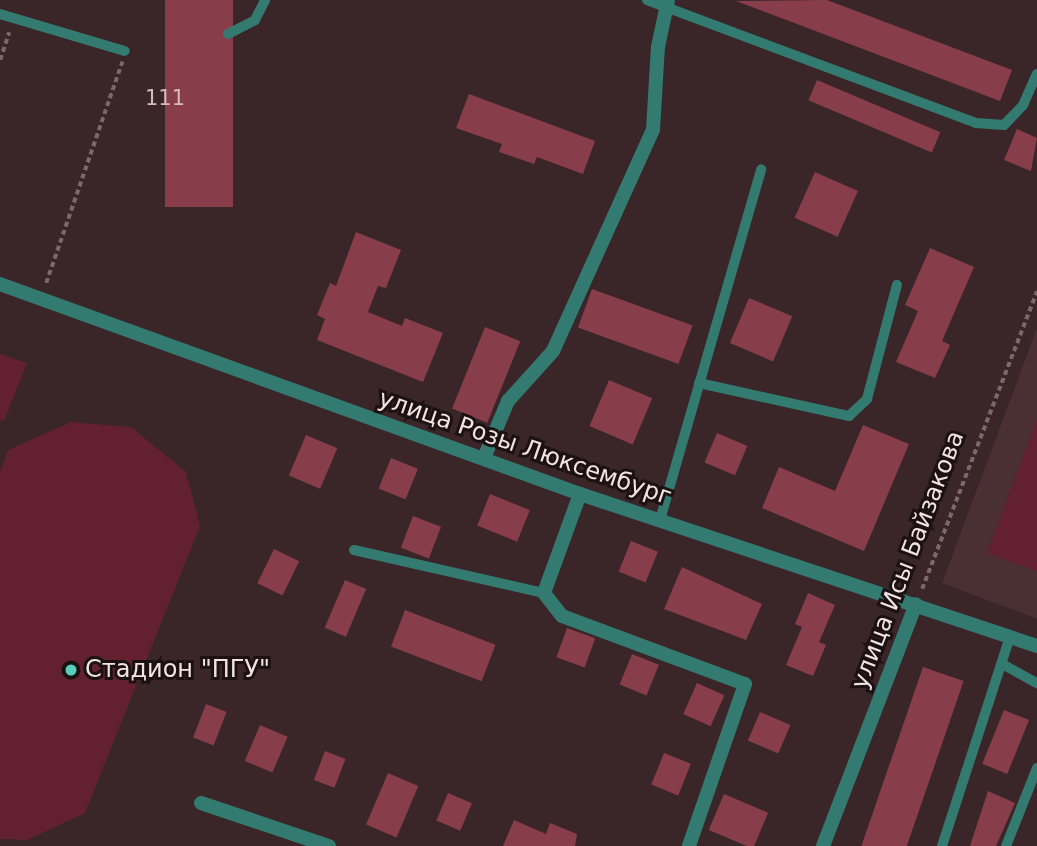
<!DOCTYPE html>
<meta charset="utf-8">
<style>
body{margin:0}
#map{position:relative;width:1037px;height:846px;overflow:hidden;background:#3a2528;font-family:"DejaVu Sans",sans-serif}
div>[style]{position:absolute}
.built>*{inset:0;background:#4a2f33}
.green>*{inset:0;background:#63212f}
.building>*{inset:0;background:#883d4a;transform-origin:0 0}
.path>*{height:3.5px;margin-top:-1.75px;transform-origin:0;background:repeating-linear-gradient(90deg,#7b686b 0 5px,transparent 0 8.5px)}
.service>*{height:10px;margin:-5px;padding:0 5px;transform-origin:5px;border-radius:5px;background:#337b70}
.minor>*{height:14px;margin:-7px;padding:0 7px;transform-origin:7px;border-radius:7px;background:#337b70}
.dots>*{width:19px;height:19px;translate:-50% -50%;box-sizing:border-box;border:4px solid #1b1112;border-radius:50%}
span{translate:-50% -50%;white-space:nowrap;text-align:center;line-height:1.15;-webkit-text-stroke:6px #1b1112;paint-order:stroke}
.number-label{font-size:21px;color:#d7b9bd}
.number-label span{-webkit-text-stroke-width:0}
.street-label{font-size:24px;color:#f1e2e3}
.poi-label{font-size:24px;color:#f1e2e3}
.left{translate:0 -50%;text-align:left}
</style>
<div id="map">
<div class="built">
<i style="clip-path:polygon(1037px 328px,1037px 619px,942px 583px)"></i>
</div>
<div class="green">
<i style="clip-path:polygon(0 354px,27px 363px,4px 421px,0 419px)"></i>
<i style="clip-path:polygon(1037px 419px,1037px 571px,987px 553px)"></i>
<i style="clip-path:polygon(71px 422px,131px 427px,186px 472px,200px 526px,85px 813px,27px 840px,0 839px,0 472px,8px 450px)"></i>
</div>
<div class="building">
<i style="left:165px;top:0;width:68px;height:207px"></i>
<i style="clip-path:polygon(827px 0,1012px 70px,1000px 101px,736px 1px)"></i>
<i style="left:817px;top:80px;width:134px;height:22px;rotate:23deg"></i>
<i style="clip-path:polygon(469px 94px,595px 141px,583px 174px,537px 157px,534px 164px,499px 152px,502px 144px,456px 128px)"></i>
<i style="clip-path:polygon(1017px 129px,1037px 138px,1031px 171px,1004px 160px)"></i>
<i style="left:815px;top:172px;width:47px;height:50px;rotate:24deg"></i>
<i style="clip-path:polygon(356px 232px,401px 250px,386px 288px,378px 286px,368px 312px,402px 326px,405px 318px,443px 333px,423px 382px,317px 340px,325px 319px,317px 315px,330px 283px,336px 286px)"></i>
<i style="clip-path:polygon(930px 248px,974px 267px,942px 341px,950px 345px,935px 378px,896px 362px,918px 311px,905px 305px)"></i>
<i style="left:592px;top:289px;width:107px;height:41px;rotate:20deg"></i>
<i style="left:749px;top:298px;width:47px;height:49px;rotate:23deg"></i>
<i style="left:485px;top:327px;width:38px;height:88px;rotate:22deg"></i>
<i style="left:609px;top:380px;width:47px;height:50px;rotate:23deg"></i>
<i style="clip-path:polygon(863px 425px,909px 444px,864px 551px,762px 508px,779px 467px,835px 491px)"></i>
<i style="left:717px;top:433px;width:33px;height:32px;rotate:23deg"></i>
<i style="left:306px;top:435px;width:34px;height:44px;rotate:23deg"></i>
<i style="left:391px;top:458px;width:29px;height:33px;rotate:22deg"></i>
<i style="left:490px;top:494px;width:43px;height:34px;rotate:22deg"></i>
<i style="left:413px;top:516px;width:30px;height:34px;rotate:21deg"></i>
<i style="left:631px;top:541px;width:29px;height:33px;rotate:22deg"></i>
<i style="left:274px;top:549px;width:28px;height:38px;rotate:26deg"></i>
<i style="clip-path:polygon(682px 567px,762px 604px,746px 640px,664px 609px)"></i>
<i style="left:345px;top:580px;width:23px;height:52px;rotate:23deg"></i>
<i style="clip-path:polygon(808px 593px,835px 605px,819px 642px,826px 645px,813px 676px,786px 665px,802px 627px,795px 624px)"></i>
<i style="left:405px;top:610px;width:97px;height:39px;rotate:21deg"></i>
<i style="left:567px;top:628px;width:30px;height:31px;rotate:20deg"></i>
<i style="left:632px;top:654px;width:29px;height:33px;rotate:22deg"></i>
<i style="left:923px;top:667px;width:43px;height:191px;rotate:19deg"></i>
<i style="left:697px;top:683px;width:30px;height:34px;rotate:24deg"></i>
<i style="left:206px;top:704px;width:22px;height:36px;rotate:21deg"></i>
<i style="left:1004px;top:710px;width:27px;height:58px;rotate:22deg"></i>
<i style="left:760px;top:712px;width:33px;height:31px;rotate:23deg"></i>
<i style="left:260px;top:725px;width:30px;height:39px;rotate:23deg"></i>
<i style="left:325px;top:751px;width:22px;height:31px;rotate:21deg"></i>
<i style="left:664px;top:753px;width:29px;height:34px;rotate:22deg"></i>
<i style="left:388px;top:773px;width:33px;height:56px;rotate:23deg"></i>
<i style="clip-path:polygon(988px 791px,1015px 803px,996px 846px,970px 846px)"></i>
<i style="left:448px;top:793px;width:26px;height:30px;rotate:23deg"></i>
<i style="left:724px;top:794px;width:48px;height:39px;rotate:23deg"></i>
<i style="clip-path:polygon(514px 820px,546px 834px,550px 823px,577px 834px,575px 846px,503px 846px)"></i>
</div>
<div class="path">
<i style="left:0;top:60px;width:29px;rotate:-72deg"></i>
<i style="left:46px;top:283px;width:234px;rotate:-71deg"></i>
<i style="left:922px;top:589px;width:319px;rotate:-68.9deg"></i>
</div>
<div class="service">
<i style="left:647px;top:0;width:351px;rotate:20.5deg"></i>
<i style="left:976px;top:123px;width:28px;rotate:4deg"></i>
<i style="left:1004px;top:125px;width:28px;rotate:-46deg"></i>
<i style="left:1023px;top:105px;width:34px;rotate:-66deg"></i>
<i style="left:0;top:14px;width:130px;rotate:16.5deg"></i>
<i style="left:228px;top:34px;width:30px;rotate:-27deg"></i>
<i style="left:255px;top:20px;width:22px;rotate:-63deg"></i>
<i style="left:699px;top:383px;width:154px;rotate:12.4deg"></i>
<i style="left:849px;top:416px;width:25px;rotate:-43deg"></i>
<i style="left:867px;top:399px;width:118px;rotate:-75.3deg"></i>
<i style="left:660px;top:520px;width:365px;rotate:-73.9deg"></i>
<i style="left:354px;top:550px;width:195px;rotate:12.8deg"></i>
<i style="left:1004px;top:665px;width:38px;rotate:29deg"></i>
<i style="left:942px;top:846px;width:220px;rotate:-72deg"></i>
<i style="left:1006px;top:846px;width:84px;rotate:-68.3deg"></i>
</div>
<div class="minor">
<i style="left:0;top:284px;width:617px;rotate:19.9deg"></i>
<i style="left:580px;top:494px;width:482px;rotate:18.4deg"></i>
<i style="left:484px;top:458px;width:62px;rotate:-67.2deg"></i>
<i style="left:508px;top:401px;width:67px;rotate:-48deg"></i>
<i style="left:553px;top:351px;width:243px;rotate:-65.7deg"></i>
<i style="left:653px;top:130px;width:83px;rotate:-86.6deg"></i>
<i style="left:658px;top:47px;width:48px;rotate:-78deg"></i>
<i style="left:580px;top:494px;width:105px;rotate:110deg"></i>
<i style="left:544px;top:593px;width:29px;rotate:52deg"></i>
<i style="left:562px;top:616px;width:195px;rotate:20.4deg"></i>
<i style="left:745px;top:684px;width:171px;rotate:109.1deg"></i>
<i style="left:201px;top:803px;width:135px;rotate:18.6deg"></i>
<i style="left:823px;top:846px;width:259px;rotate:-69deg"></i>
</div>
<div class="dots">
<i style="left:71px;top:670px;background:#5acebd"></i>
</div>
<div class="number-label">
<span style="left:165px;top:98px">111</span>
</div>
<div class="street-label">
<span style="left:525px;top:448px;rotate:19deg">улица Розы Люксембург</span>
<span style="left:908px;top:560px;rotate:-69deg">улица Исы Байзакова</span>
</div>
<div class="poi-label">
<span class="left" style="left:85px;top:670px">Стадион "ПГУ"</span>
</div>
</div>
